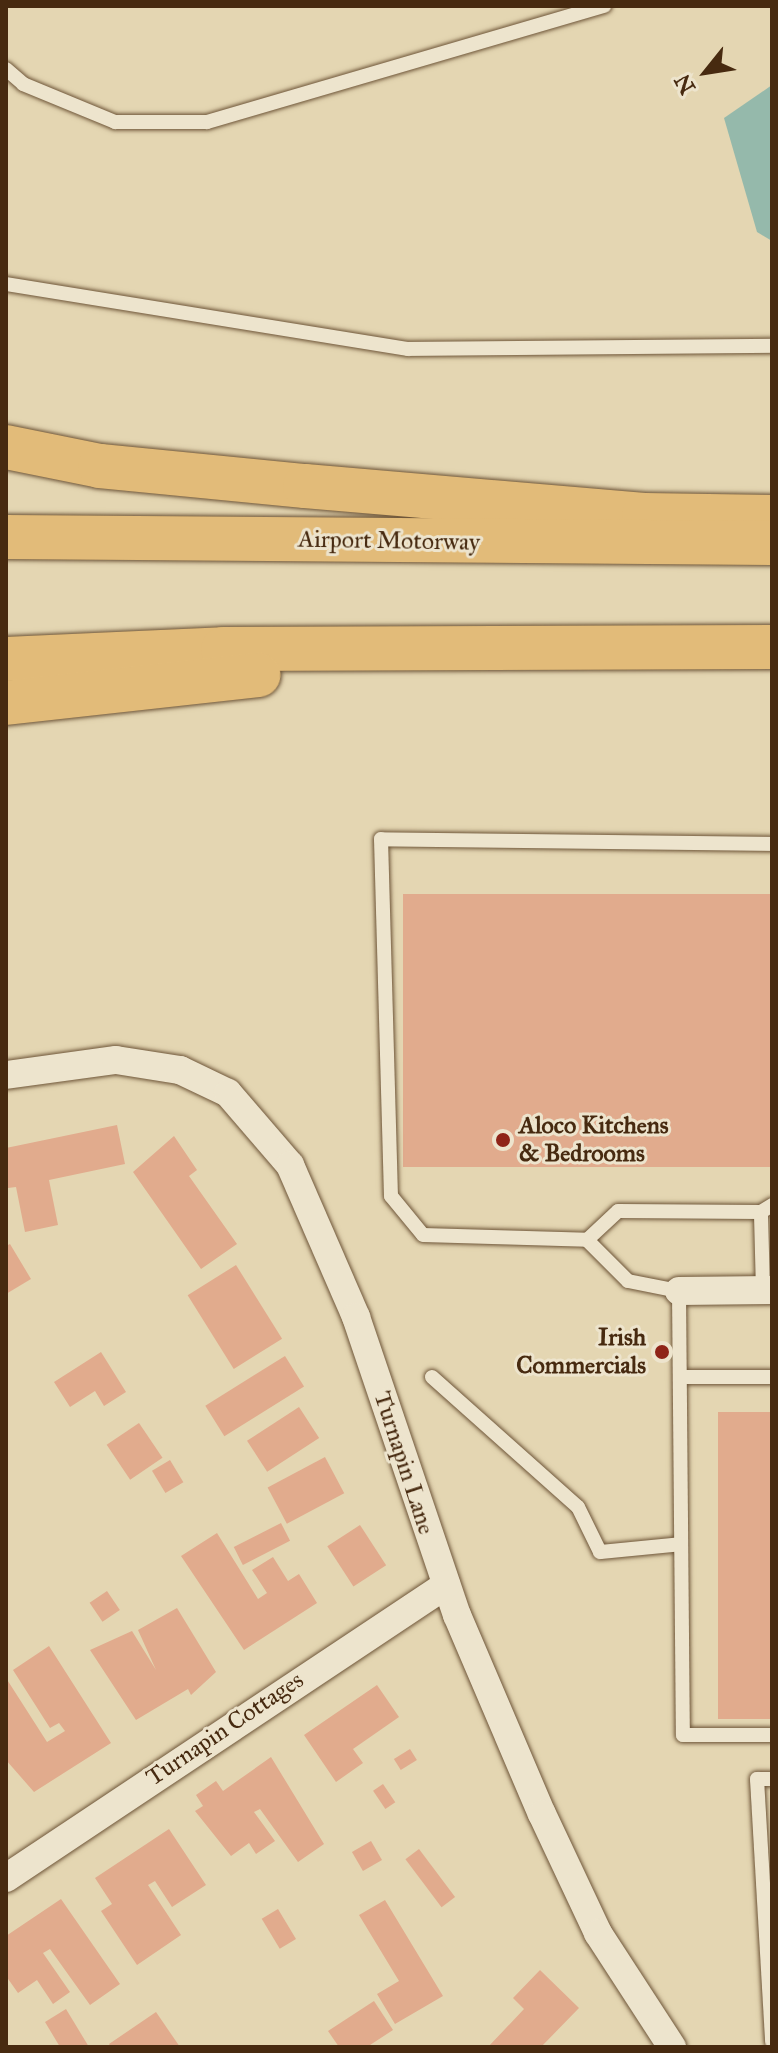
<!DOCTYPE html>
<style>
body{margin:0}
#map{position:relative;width:778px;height:2053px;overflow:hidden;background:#e4d6b2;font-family:"IM FELL Great Primer",serif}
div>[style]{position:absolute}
.water>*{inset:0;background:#95b9ab}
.building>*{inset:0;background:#e1ab8d;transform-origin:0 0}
.roads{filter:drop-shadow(0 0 2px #6e5538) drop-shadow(0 0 2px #6e5538)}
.lane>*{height:14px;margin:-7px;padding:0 7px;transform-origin:7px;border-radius:7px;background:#ede4cd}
.street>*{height:28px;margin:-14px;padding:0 14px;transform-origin:14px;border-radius:14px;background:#ede4cd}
.highway>*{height:44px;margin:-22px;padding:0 22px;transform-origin:22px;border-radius:22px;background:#e2bb79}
.dots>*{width:22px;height:22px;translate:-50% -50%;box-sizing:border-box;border:4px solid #ede4cd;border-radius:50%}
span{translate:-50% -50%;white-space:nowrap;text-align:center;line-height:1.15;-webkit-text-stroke:6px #ede4cd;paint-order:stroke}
.street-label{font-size:24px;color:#472a10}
.poi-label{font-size:24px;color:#472a10;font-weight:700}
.left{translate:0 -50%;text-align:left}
.right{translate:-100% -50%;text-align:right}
.frame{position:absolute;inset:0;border:8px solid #472a10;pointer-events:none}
.north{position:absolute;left:666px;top:32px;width:80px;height:80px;-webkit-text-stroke:6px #ede4cd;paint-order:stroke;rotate:240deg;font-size:22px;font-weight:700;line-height:32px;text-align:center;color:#472a10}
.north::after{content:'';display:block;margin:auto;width:28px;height:36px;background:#472a10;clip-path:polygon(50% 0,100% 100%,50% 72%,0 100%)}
</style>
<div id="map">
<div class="water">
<i style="clip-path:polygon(772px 85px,772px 241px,757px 232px,724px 118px)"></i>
</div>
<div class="building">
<i style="left:772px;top:894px;width:273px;height:369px;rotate:90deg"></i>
<i style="clip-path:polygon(117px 1125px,125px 1164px,49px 1180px,58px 1225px,25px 1232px,16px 1187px,8px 1188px,6px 1148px)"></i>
<i style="clip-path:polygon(174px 1136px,197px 1170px,189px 1176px,237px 1244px,201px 1269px,133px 1172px)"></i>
<i style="clip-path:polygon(10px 1244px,31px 1279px,6px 1294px,6px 1246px)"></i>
<i style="left:236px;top:1265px;width:87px;height:57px;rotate:58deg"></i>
<i style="clip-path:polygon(101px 1352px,126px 1392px,104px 1406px,95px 1391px,70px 1407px,54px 1382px)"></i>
<i style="left:285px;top:1356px;width:36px;height:94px;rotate:58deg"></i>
<i style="left:299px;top:1407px;width:37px;height:62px;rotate:57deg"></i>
<i style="left:772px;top:1412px;width:307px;height:54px;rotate:90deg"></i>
<i style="left:139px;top:1423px;width:42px;height:39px;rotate:56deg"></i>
<i style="left:325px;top:1457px;width:41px;height:65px;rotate:62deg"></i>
<i style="left:170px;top:1460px;width:26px;height:21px;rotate:59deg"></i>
<i style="left:281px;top:1523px;width:20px;height:53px;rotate:63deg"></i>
<i style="left:360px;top:1525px;width:48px;height:39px;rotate:57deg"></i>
<i style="clip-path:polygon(217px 1533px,258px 1599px,267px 1593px,252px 1570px,273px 1557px,288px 1581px,299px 1574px,317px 1603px,244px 1650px,181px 1556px)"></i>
<i style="left:107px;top:1591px;width:23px;height:21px;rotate:56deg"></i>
<i style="clip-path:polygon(177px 1608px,216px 1672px,191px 1695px,188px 1689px,136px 1720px,90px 1650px,132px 1631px,156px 1670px,138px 1630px)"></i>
<i style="clip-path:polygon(49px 1646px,111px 1743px,34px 1792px,6px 1760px,6px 1678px,47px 1742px,65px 1731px,59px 1723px,50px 1728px,13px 1670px)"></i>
<i style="clip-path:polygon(377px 1685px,399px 1717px,353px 1749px,363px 1763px,336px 1782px,304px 1735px)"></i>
<i style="left:410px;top:1749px;width:13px;height:19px;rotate:58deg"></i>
<i style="clip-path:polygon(271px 1757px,324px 1844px,298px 1862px,260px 1809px,254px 1812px,275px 1841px,256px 1854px,249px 1843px,231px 1856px,195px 1811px,203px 1806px,196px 1795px,216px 1781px,223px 1791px)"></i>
<i style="left:383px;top:1784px;width:22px;height:12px;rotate:56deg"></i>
<i style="clip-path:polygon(169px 1829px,206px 1885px,172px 1907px,155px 1881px,148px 1885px,181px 1935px,137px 1965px,101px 1911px,112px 1904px,95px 1878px)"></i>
<i style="left:371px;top:1841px;width:22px;height:22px;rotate:60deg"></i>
<i style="left:419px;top:1849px;width:60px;height:17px;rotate:53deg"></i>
<i style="clip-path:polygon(61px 1899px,120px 1984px,90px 2005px,50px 1949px,43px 1953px,70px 1992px,53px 2004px,37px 1980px,18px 1993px,6px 1976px,6px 1936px)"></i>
<i style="clip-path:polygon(385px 1900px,443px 1996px,395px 2024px,377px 1994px,399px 1981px,359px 1915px)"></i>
<i style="left:278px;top:1909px;width:35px;height:19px;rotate:59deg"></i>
<i style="clip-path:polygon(540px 1970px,579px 2008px,541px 2047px,488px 2047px,524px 2009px,513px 1998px)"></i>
<i style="clip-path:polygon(374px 2001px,393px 2030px,367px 2047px,339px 2047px,328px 2031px)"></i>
<i style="clip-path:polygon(66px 2009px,89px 2047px,60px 2047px,45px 2022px)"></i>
<i style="clip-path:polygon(156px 2012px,180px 2047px,111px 2047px,109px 2044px)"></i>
</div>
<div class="roads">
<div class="lane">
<i style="left:6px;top:69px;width:23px;rotate:41deg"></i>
<i style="left:23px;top:84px;width:100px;rotate:22.4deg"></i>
<i style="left:115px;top:122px;width:92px"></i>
<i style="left:207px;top:122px;width:414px;rotate:-16.3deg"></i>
<i style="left:6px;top:284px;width:407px;rotate:9.2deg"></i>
<i style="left:408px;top:349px;width:364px;rotate:-0.5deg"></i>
<i style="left:772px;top:844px;width:391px;rotate:-179.3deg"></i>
<i style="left:381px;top:839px;width:357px;rotate:88.4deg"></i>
<i style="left:391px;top:1196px;width:50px;rotate:50.6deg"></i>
<i style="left:423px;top:1235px;width:164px;rotate:1.7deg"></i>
<i style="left:587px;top:1240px;width:58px;rotate:45deg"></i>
<i style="left:628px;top:1281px;width:52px;rotate:11.1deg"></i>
<i style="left:679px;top:1291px;width:444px;rotate:89.5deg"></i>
<i style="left:683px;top:1735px;width:89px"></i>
<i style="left:587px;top:1240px;width:42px;rotate:-43.1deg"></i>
<i style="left:618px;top:1211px;width:143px;rotate:0.4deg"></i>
<i style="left:763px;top:1291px;width:79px;rotate:-91.5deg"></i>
<i style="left:761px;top:1212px;width:13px;rotate:-32deg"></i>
<i style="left:432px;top:1377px;width:195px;rotate:41.7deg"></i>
<i style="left:578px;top:1507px;width:50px;rotate:63.9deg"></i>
<i style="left:600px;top:1552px;width:81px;rotate:-5.6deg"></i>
<i style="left:680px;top:1377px;width:92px"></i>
<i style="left:772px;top:1779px;width:15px;rotate:180deg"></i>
<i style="left:757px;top:1779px;width:263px;rotate:86.7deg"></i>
</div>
<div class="street">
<i style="left:6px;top:1075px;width:111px;rotate:-7.8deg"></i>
<i style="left:116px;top:1060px;width:65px;rotate:8.9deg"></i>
<i style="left:180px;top:1070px;width:53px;rotate:25.6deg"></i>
<i style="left:228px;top:1093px;width:95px;rotate:49.3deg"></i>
<i style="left:290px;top:1165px;width:166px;rotate:66.5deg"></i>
<i style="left:356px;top:1317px;width:315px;rotate:71.3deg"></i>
<i style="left:457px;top:1615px;width:216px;rotate:66.9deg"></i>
<i style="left:542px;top:1814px;width:132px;rotate:64.8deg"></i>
<i style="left:598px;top:1933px;width:136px;rotate:57deg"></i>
<i style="left:679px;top:1291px;width:93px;rotate:-0.6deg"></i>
<i style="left:6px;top:1878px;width:529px;rotate:-33.66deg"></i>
</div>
<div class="highway">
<i style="left:6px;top:447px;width:96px;rotate:11.4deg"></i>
<i style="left:100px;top:466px;width:206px;rotate:5.6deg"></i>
<i style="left:305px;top:486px;width:340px;rotate:4.9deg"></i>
<i style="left:644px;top:515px;width:128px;rotate:0.9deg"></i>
<i style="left:6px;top:537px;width:766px;rotate:0.45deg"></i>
<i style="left:6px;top:659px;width:217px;rotate:-2.6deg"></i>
<i style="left:223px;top:649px;width:549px;rotate:-0.21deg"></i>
<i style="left:6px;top:703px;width:254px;rotate:-6.3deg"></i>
</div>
</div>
<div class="dots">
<i style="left:503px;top:1140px;background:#8f2418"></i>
<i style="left:662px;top:1352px;background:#8f2418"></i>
</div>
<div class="street-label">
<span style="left:389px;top:541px;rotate:1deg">Airport Motorway</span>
<span style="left:404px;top:1463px;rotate:72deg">Turnapin Lane</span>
<span style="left:225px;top:1729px;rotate:-34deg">Turnapin Cottages</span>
</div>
<div class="poi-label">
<span class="left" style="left:519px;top:1140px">Aloco Kitchens<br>&amp; Bedrooms</span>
<span class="right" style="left:646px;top:1352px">Irish<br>Commercials</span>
</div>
<div class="frame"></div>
<div class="north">N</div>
</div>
